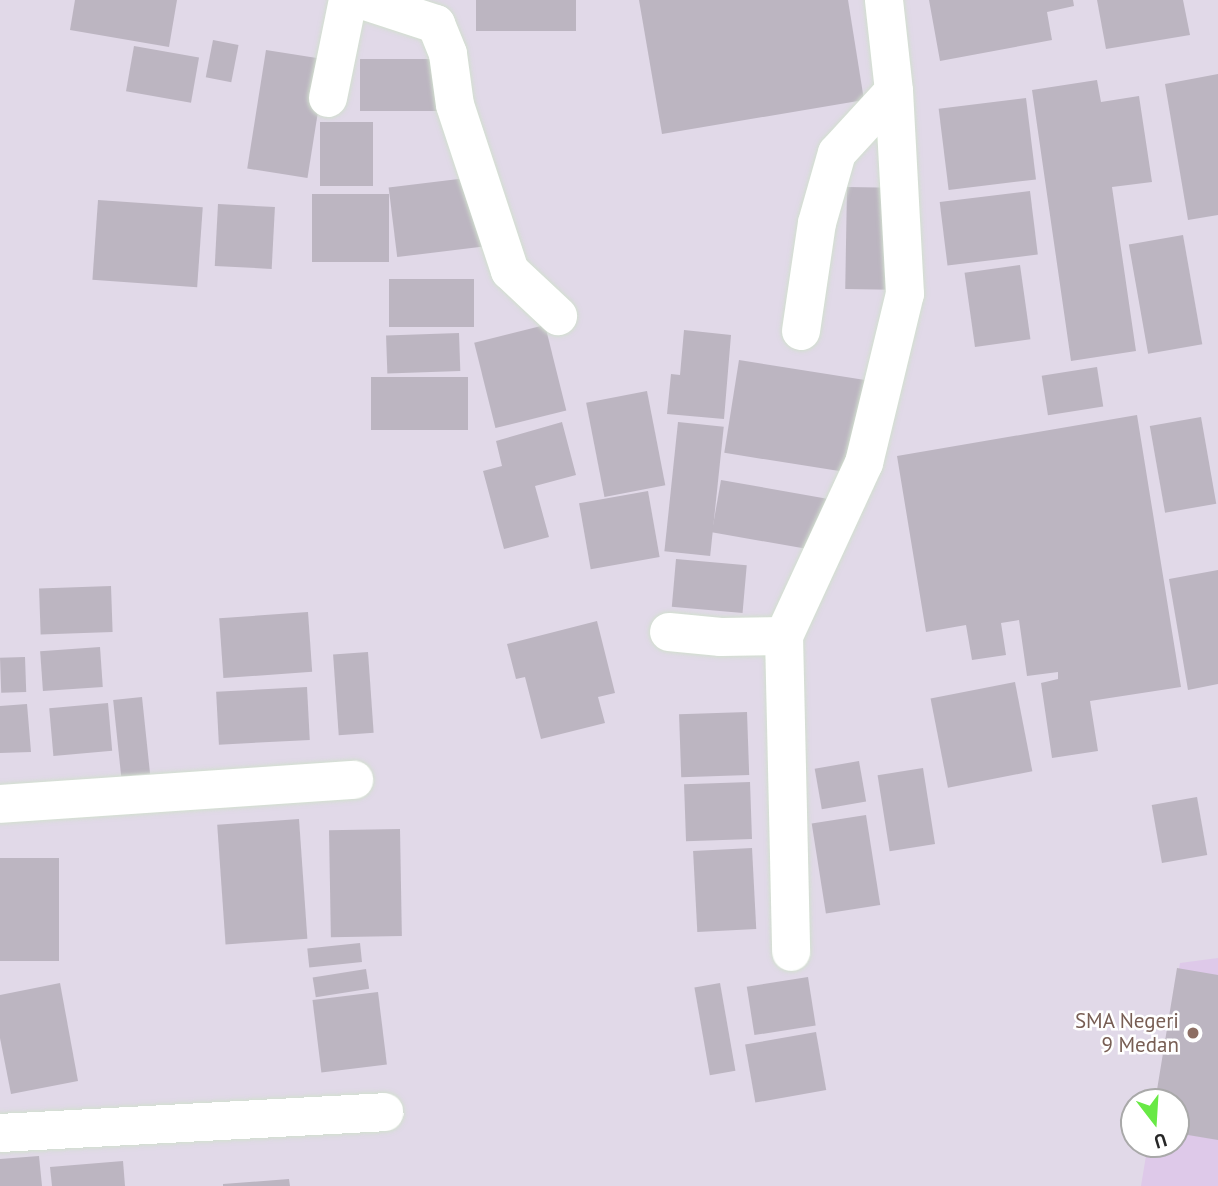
<!DOCTYPE html>
<style>
body{margin:0}
#map{position:relative;width:1218px;height:1186px;overflow:hidden;background:#e1d9e8;font-family:"PT Sans",sans-serif}
div>[style]{position:absolute}
.education>*{inset:0;background:#dec9e9}
.building>*{inset:0;background:#bcb5c1;transform-origin:0 0}
.roads{filter:drop-shadow(0 0 2px #d2dfcf) drop-shadow(0 0 2px #d2dfcf)}
.minor>*{height:38px;margin:-19px;padding:0 19px;transform-origin:19px;border-radius:19px;background:#fff}
.dots>*{width:19px;height:19px;translate:-50% -50%;box-sizing:border-box;border:4px solid #fff;border-radius:50%}
span{translate:-50% -50%;white-space:nowrap;text-align:center;line-height:1.15;-webkit-text-stroke:5px #fff;paint-order:stroke}
.education-label{font-size:21px;color:#785e54}
.right{translate:-100% -50%;text-align:right}
.north{position:absolute;left:1120px;top:1088px;width:70px;height:70px;box-sizing:border-box;background:#fff;border:2px solid #a9a9a9;border-radius:50%;rotate:163deg;font-size:19px;font-weight:700;line-height:28px;text-align:center;color:#272727}
.north::after{content:'';display:block;margin:auto;width:24px;height:32px;background:#68e945;clip-path:polygon(50% 0,100% 100%,50% 72%,0 100%)}
</style>
<div id="map">
<div class="education">
<i style="clip-path:polygon(1218px 958px,1218px 1186px,1141px 1186px,1148px 1144px,1176px 1144px,1176px 1102px,1156px 1102px,1180px 963px)"></i>
</div>
<div class="building">
<i style="clip-path:polygon(75px 0,177px 0,169px 47px,70px 30px)"></i>
<i style="left:476px;top:0;width:100px;height:31px"></i>
<i style="clip-path:polygon(639px 0,848px 0,864px 100px,662px 134px)"></i>
<i style="clip-path:polygon(929px 0,1073px 0,1074px 6px,1047px 12px,1052px 40px,940px 61px)"></i>
<i style="clip-path:polygon(1097px 0,1183px 0,1190px 35px,1106px 49px)"></i>
<i style="left:213px;top:40px;width:26px;height:38px;rotate:11deg"></i>
<i style="left:134px;top:46px;width:66px;height:46px;rotate:10deg"></i>
<i style="left:266px;top:50px;width:61px;height:120px;rotate:9deg"></i>
<i style="left:442px;top:59px;width:52px;height:82px;rotate:90deg"></i>
<i style="clip-path:polygon(1218px 74px,1218px 215px,1188px 220px,1165px 84px)"></i>
<i style="clip-path:polygon(1097px 80px,1101px 102px,1139px 96px,1152px 182px,1112px 187px,1136px 351px,1071px 361px,1032px 90px)"></i>
<i style="left:1026px;top:98px;width:82px;height:88px;rotate:83deg"></i>
<i style="left:320px;top:122px;width:53px;height:64px"></i>
<i style="left:475px;top:177px;width:70px;height:87px;rotate:83deg"></i>
<i style="left:847px;top:187px;width:47px;height:102px;rotate:1deg"></i>
<i style="left:1030px;top:191px;width:64px;height:91px;rotate:83deg"></i>
<i style="left:312px;top:194px;width:77px;height:68px"></i>
<i style="left:98px;top:200px;width:105px;height:80px;rotate:4deg"></i>
<i style="left:218px;top:204px;width:57px;height:62px;rotate:3deg"></i>
<i style="left:1183px;top:235px;width:111px;height:55px;rotate:80deg"></i>
<i style="left:1020px;top:265px;width:75px;height:56px;rotate:82deg"></i>
<i style="left:474px;top:279px;width:48px;height:85px;rotate:90deg"></i>
<i style="left:545px;top:325px;width:88px;height:73px;rotate:76deg"></i>
<i style="clip-path:polygon(684px 330px,731px 335px,724px 419px,667px 414px,671px 374px,680px 375px)"></i>
<i style="left:459px;top:333px;width:38px;height:73px;rotate:88deg"></i>
<i style="left:739px;top:360px;width:134px;height:94px;rotate:9deg"></i>
<i style="left:1097px;top:367px;width:40px;height:56px;rotate:81deg"></i>
<i style="left:468px;top:377px;width:53px;height:97px;rotate:90deg"></i>
<i style="left:647px;top:391px;width:96px;height:62px;rotate:79deg"></i>
<i style="clip-path:polygon(1137px 415px,1181px 687px,1090px 701px,1098px 751px,1052px 758px,1041px 683px,1058px 679px,1058px 672px,1027px 676px,1019px 620px,1001px 623px,1006px 655px,972px 660px,966px 625px,926px 632px,897px 456px)"></i>
<i style="left:1201px;top:417px;width:88px;height:52px;rotate:80deg"></i>
<i style="clip-path:polygon(562px 422px,576px 475px,535px 486px,549px 537px,504px 549px,483px 471px,502px 466px,496px 441px)"></i>
<i style="left:678px;top:422px;width:46px;height:130px;rotate:6deg"></i>
<i style="left:721px;top:480px;width:109px;height:53px;rotate:10deg"></i>
<i style="left:648px;top:491px;width:67px;height:70px;rotate:80deg"></i>
<i style="left:676px;top:559px;width:71px;height:48px;rotate:5deg"></i>
<i style="clip-path:polygon(1218px 570px,1218px 684px,1188px 690px,1169px 579px)"></i>
<i style="left:111px;top:586px;width:46px;height:72px;rotate:88deg"></i>
<i style="left:308px;top:612px;width:60px;height:89px;rotate:86deg"></i>
<i style="clip-path:polygon(597px 621px,615px 693px,598px 697px,605px 723px,541px 739px,525px 677px,516px 679px,507px 644px)"></i>
<i style="left:100px;top:647px;width:40px;height:60px;rotate:86deg"></i>
<i style="left:368px;top:652px;width:81px;height:35px;rotate:86deg"></i>
<i style="left:25px;top:657px;width:35px;height:25px;rotate:88deg"></i>
<i style="left:1015px;top:682px;width:91px;height:86px;rotate:79deg"></i>
<i style="left:307px;top:687px;width:53px;height:91px;rotate:87deg"></i>
<i style="left:142px;top:697px;width:77px;height:29px;rotate:84deg"></i>
<i style="left:108px;top:703px;width:48px;height:59px;rotate:85deg"></i>
<i style="clip-path:polygon(27px 704px,31px 752px,0 753px,0 706px)"></i>
<i style="left:747px;top:712px;width:63px;height:68px;rotate:88deg"></i>
<i style="left:859px;top:761px;width:41px;height:45px;rotate:80deg"></i>
<i style="left:923px;top:768px;width:77px;height:46px;rotate:81deg"></i>
<i style="left:750px;top:782px;width:57px;height:66px;rotate:88deg"></i>
<i style="left:1197px;top:797px;width:59px;height:46px;rotate:80deg"></i>
<i style="left:866px;top:815px;width:91px;height:55px;rotate:81deg"></i>
<i style="left:299px;top:819px;width:120px;height:82px;rotate:86deg"></i>
<i style="left:400px;top:829px;width:107px;height:71px;rotate:89deg"></i>
<i style="left:752px;top:848px;width:81px;height:59px;rotate:87deg"></i>
<i style="left:59px;top:858px;width:103px;height:59px;rotate:90deg"></i>
<i style="left:360px;top:943px;width:19px;height:53px;rotate:84deg"></i>
<i style="clip-path:polygon(1177px 968px,1218px 975px,1218px 1140px,1176px 1133px,1176px 1102px,1155px 1102px)"></i>
<i style="left:366px;top:969px;width:20px;height:54px;rotate:81deg"></i>
<i style="left:808px;top:977px;width:49px;height:62px;rotate:81deg"></i>
<i style="clip-path:polygon(60px 983px,78px 1081px,11px 1094px,0 1038px,0 995px)"></i>
<i style="left:720px;top:983px;width:89px;height:26px;rotate:80deg"></i>
<i style="left:378px;top:992px;width:73px;height:66px;rotate:83deg"></i>
<i style="left:816px;top:1032px;width:59px;height:72px;rotate:80deg"></i>
<i style="clip-path:polygon(39px 1156px,42px 1186px,0 1186px,0 1159px)"></i>
<i style="clip-path:polygon(123px 1161px,125px 1186px,52px 1186px,50px 1167px)"></i>
<i style="clip-path:polygon(289px 1179px,290px 1186px,223px 1186px,223px 1184px)"></i>
</div>
<div class="roads">
<div class="minor">
<i style="left:362px;top:0;width:78px;rotate:18deg"></i>
<i style="left:436px;top:24px;width:32px;rotate:68deg"></i>
<i style="left:448px;top:54px;width:51px;rotate:82.2deg"></i>
<i style="left:455px;top:105px;width:175px;rotate:71.7deg"></i>
<i style="left:510px;top:271px;width:66px;rotate:43.2deg"></i>
<i style="left:328px;top:98px;width:100px;rotate:-78.5deg"></i>
<i style="left:801px;top:331px;width:109px;rotate:-81.6deg"></i>
<i style="left:817px;top:223px;width:73px;rotate:-74.1deg"></i>
<i style="left:837px;top:153px;width:84px;rotate:-47.4deg"></i>
<i style="left:669px;top:632px;width:52px;rotate:5.5deg"></i>
<i style="left:721px;top:637px;width:63px;rotate:-0.9deg"></i>
<i style="left:784px;top:636px;width:191px;rotate:-65.2deg"></i>
<i style="left:864px;top:463px;width:174px;rotate:-76.4deg"></i>
<i style="left:905px;top:294px;width:203px;rotate:-93.1deg"></i>
<i style="left:894px;top:91px;width:92px;rotate:-96.3deg"></i>
<i style="left:784px;top:636px;width:316px;rotate:88.7deg"></i>
<i style="left:0;top:804px;width:355px;rotate:-3.9deg"></i>
<i style="left:0;top:1133px;width:385px;rotate:-3.1deg"></i>
</div>
</div>
<div class="dots">
<i style="left:1193px;top:1033px;background:#8d6e63"></i>
</div>
<div class="education-label">
<span class="right" style="left:1179px;top:1033px">SMA Negeri<br>9 Medan</span>
</div>
<div class="north">U</div>
</div>
